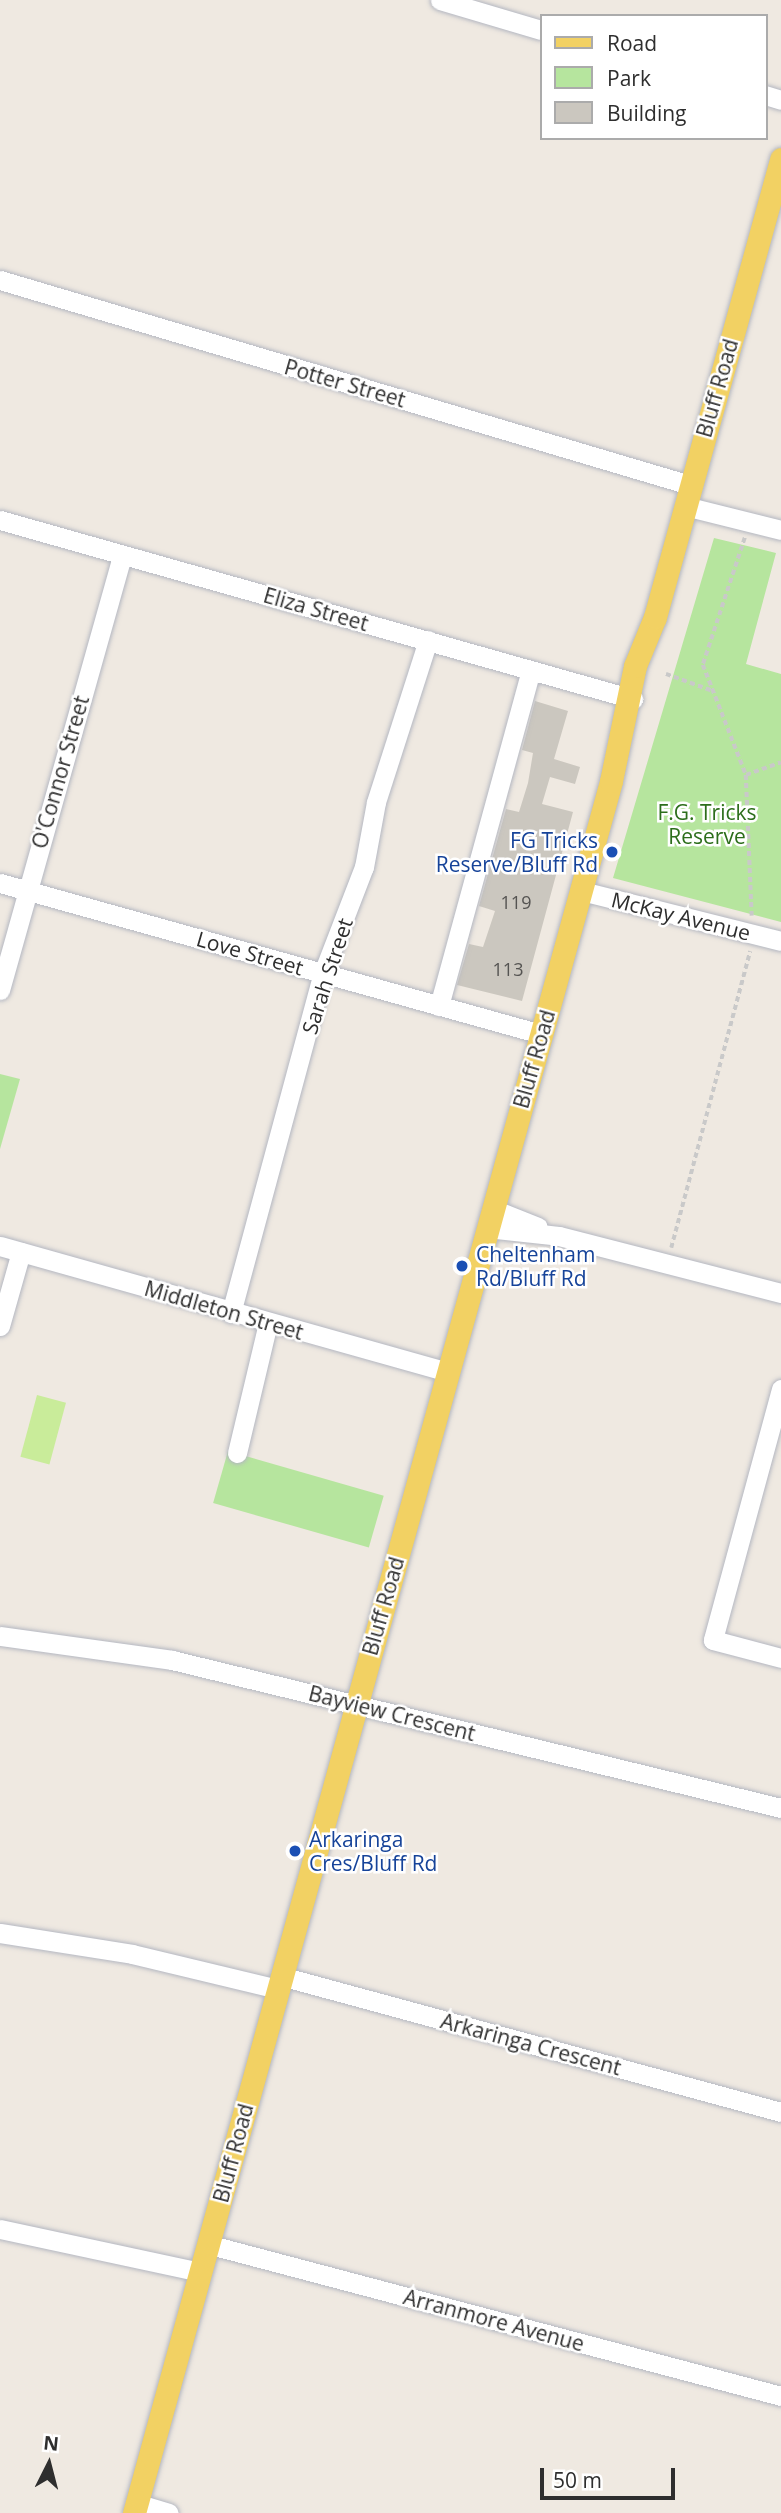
<!DOCTYPE html>
<style>
body{margin:0}
#map{position:relative;width:781px;height:2513px;overflow:hidden;background:#efe9e1;font-family:"Open Sans",sans-serif}
div>[style]{position:absolute}
.green>*{inset:0;background:#b6e59e;transform-origin:0 0}
.pitch>*{inset:0;background:#c9ec9a;transform-origin:0 0}
.building>*{inset:0;background:#cbc7bf}
.path>*{height:3.5px;margin-top:-1.75px;transform-origin:0;background:repeating-linear-gradient(90deg,#c9c9c9 0 5px,transparent 0 8.5px)}
.roads{filter:drop-shadow(0 0 2px #b4b7c1) drop-shadow(0 0 2px #b4b7c1)}
.minor>*{height:19px;margin:-9.5px;padding:0 9.5px;transform-origin:9.5px;border-radius:9.5px;background:#fff}
.major>*{height:23px;margin:-11.5px;padding:0 11.5px;transform-origin:11.5px;border-radius:11.5px;background:#f2d163}
.dots>*{width:19px;height:19px;translate:-50% -50%;box-sizing:border-box;border:4px solid #fff;border-radius:50%}
span{translate:-50% -50%;white-space:nowrap;text-align:center;line-height:1.15;-webkit-text-stroke:5px #fff;paint-order:stroke}
.number-label{font-size:18px;color:#555452}
.number-label span{-webkit-text-stroke-width:0}
.street-label{font-size:21px;color:#2e2e2e}
.park-label{font-size:21px;color:#2c6e1b}
.transit-label{font-size:21px;color:#164399}
.right{translate:-100% -50%;text-align:right}
.left{translate:0 -50%;text-align:left}
.legend{position:absolute;left:540px;top:14px;width:228px;height:126px;box-sizing:border-box;background:#fff;border:2px solid #ababab;margin:0;padding:9px 12px;list-style:none;font-size:21px;color:#2e2e2e}
.legend li{display:flex;align-items:center;gap:14px;height:35px}
.legend b{width:35px;border:2px solid #ababab}
.north{position:absolute;left:14px;top:2429px;width:70px;height:70px;-webkit-text-stroke:5px #fff;paint-order:stroke;rotate:6deg;font-size:19px;font-weight:700;line-height:28px;text-align:center;color:#2e2e2e}
.north::after{content:'';display:block;margin:auto;width:24px;height:32px;background:#2e2e2e;clip-path:polygon(50% 0,100% 100%,50% 72%,0 100%)}
.scale{position:absolute;left:540px;top:2468px;width:135px;height:32px;box-sizing:border-box;border:4px solid #2e2e2e;border-top:0;padding-left:9px;font-size:21px;line-height:24px;white-space:nowrap;color:#2e2e2e;-webkit-text-stroke:5px #fff;paint-order:stroke}
</style>
<div id="map">
<div class="green">
<i style="clip-path:polygon(714px 538px,776px 553px,746px 664px,781px 674px,781px 922px,613px 878px)"></i>
<i style="clip-path:polygon(0 1074px,20px 1079px,0 1149px)"></i>
<i style="left:228px;top:1451px;width:162px;height:54px;rotate:16deg"></i>
</div>
<div class="pitch">
<i style="left:37px;top:1395px;width:30px;height:64px;rotate:15deg"></i>
</div>
<div class="building">
<i style="clip-path:polygon(535px 701px,568px 711px,554px 759px,580px 767px,575px 784px,550px 777px,542px 804px,573px 812px,522px 1001px,457px 985px,469px 944px,483px 947px,495px 911px,479px 906px,506px 809px,519px 812px,528px 783px,533px 753px,522px 750px)"></i>
</div>
<div class="path">
<i style="left:745px;top:538px;width:134px;rotate:108.3deg"></i>
<i style="left:703px;top:665px;width:118px;rotate:68.6deg"></i>
<i style="left:746px;top:775px;width:141px;rotate:87.6deg"></i>
<i style="left:666px;top:674px;width:50px;rotate:19.9deg"></i>
<i style="left:746px;top:775px;width:37px;rotate:-20deg"></i>
<i style="left:671px;top:1248px;width:307px;rotate:-75.1deg"></i>
</div>
<div class="roads">
<div class="minor">
<i style="left:440px;top:0;width:105px;rotate:16.5deg"></i>
<i style="left:765px;top:95px;width:17px;rotate:17deg"></i>
<i style="left:0;top:280px;width:720px;rotate:16.55deg"></i>
<i style="left:685px;top:506px;width:99px;rotate:14deg"></i>
<i style="left:0;top:520px;width:658px;rotate:15.79deg"></i>
<i style="left:0;top:883px;width:562px;rotate:15.6deg"></i>
<i style="left:582px;top:891px;width:205px;rotate:14.1deg"></i>
<i style="left:0;top:990px;width:452px;rotate:-74.3deg"></i>
<i style="left:439px;top:1006px;width:348px;rotate:-74.7deg"></i>
<i style="left:493px;top:1209px;width:48px;rotate:21.8deg"></i>
<i style="left:487px;top:1228px;width:72px;rotate:6.3deg"></i>
<i style="left:559px;top:1236px;width:229px;rotate:14.4deg"></i>
<i style="left:0;top:1246px;width:465px;rotate:15.7deg"></i>
<i style="left:231px;top:1313px;width:352px;rotate:-74.9deg"></i>
<i style="left:323px;top:973px;width:114px;rotate:-68.9deg"></i>
<i style="left:364px;top:867px;width:66px;rotate:-79.5deg"></i>
<i style="left:376px;top:802px;width:170px;rotate:-72.2deg"></i>
<i style="left:0;top:1326px;width:77px;rotate:-74.2deg"></i>
<i style="left:781px;top:1389px;width:260px;rotate:105.2deg"></i>
<i style="left:713px;top:1640px;width:70px;rotate:14.8deg"></i>
<i style="left:237px;top:1453px;width:134px;rotate:-76.6deg"></i>
<i style="left:0;top:1636px;width:174px;rotate:7.9deg"></i>
<i style="left:172px;top:1660px;width:627px;rotate:13.66deg"></i>
<i style="left:0;top:1933px;width:134px;rotate:9deg"></i>
<i style="left:132px;top:1954px;width:150px;rotate:13.5deg"></i>
<i style="left:281px;top:1976px;width:518px;rotate:15.22deg"></i>
<i style="left:0;top:2229px;width:205px;rotate:12.1deg"></i>
<i style="left:207px;top:2244px;width:594px;rotate:14.83deg"></i>
<i style="left:136px;top:2503px;width:34px;rotate:17deg"></i>
</div>
<div class="major">
<i style="left:134px;top:2513px;width:1796px;rotate:-74.6deg"></i>
<i style="left:611px;top:781px;width:117px;rotate:-78.2deg"></i>
<i style="left:635px;top:666px;width:53px;rotate:-67.8deg"></i>
<i style="left:655px;top:617px;width:475px;rotate:-74.6deg"></i>
</div>
</div>
<div class="dots">
<i style="left:612px;top:852px;background:#1a4fb4"></i>
<i style="left:462px;top:1266px;background:#1a4fb4"></i>
<i style="left:295px;top:1851px;background:#1a4fb4"></i>
</div>
<div class="number-label">
<span style="left:516px;top:902px">119</span>
<span style="left:508px;top:969px">113</span>
</div>
<div class="street-label">
<span style="left:345px;top:383px;rotate:16deg">Potter Street</span>
<span style="left:717px;top:388px;rotate:-74deg">Bluff Road</span>
<span style="left:316px;top:609px;rotate:16deg">Eliza Street</span>
<span style="left:60px;top:772px;rotate:-74deg">O'Connor Street</span>
<span style="left:681px;top:916px;rotate:14deg">McKay Avenue</span>
<span style="left:250px;top:953px;rotate:16deg">Love Street</span>
<span style="left:327px;top:976px;rotate:-72deg">Sarah Street</span>
<span style="left:534px;top:1059px;rotate:-74deg">Bluff Road</span>
<span style="left:224px;top:1310px;rotate:16deg">Middleton Street</span>
<span style="left:383px;top:1606px;rotate:-74deg">Bluff Road</span>
<span style="left:392px;top:1713px;rotate:14deg">Bayview Crescent</span>
<span style="left:531px;top:2044px;rotate:15deg">Arkaringa Crescent</span>
<span style="left:233px;top:2153px;rotate:-75deg">Bluff Road</span>
<span style="left:494px;top:2320px;rotate:15deg">Arranmore Avenue</span>
</div>
<div class="park-label">
<span style="left:707px;top:824px">F.G. Tricks<br>Reserve</span>
</div>
<div class="transit-label">
<span class="right" style="left:598px;top:852px">FG Tricks<br>Reserve/Bluff Rd</span>
<span class="left" style="left:476px;top:1266px">Cheltenham<br>Rd/Bluff Rd</span>
<span class="left" style="left:309px;top:1851px">Arkaringa<br>Cres/Bluff Rd</span>
</div>
<ul class="legend">
<li><b style="height:9px;background:#f2d163"></b>Road</li>
<li><b style="height:19px;background:#b6e59e"></b>Park</li>
<li><b style="height:19px;background:#cbc7bf"></b>Building</li>
</ul>
<div class="north">N</div>
<div class="scale">50 m</div>
</div>
